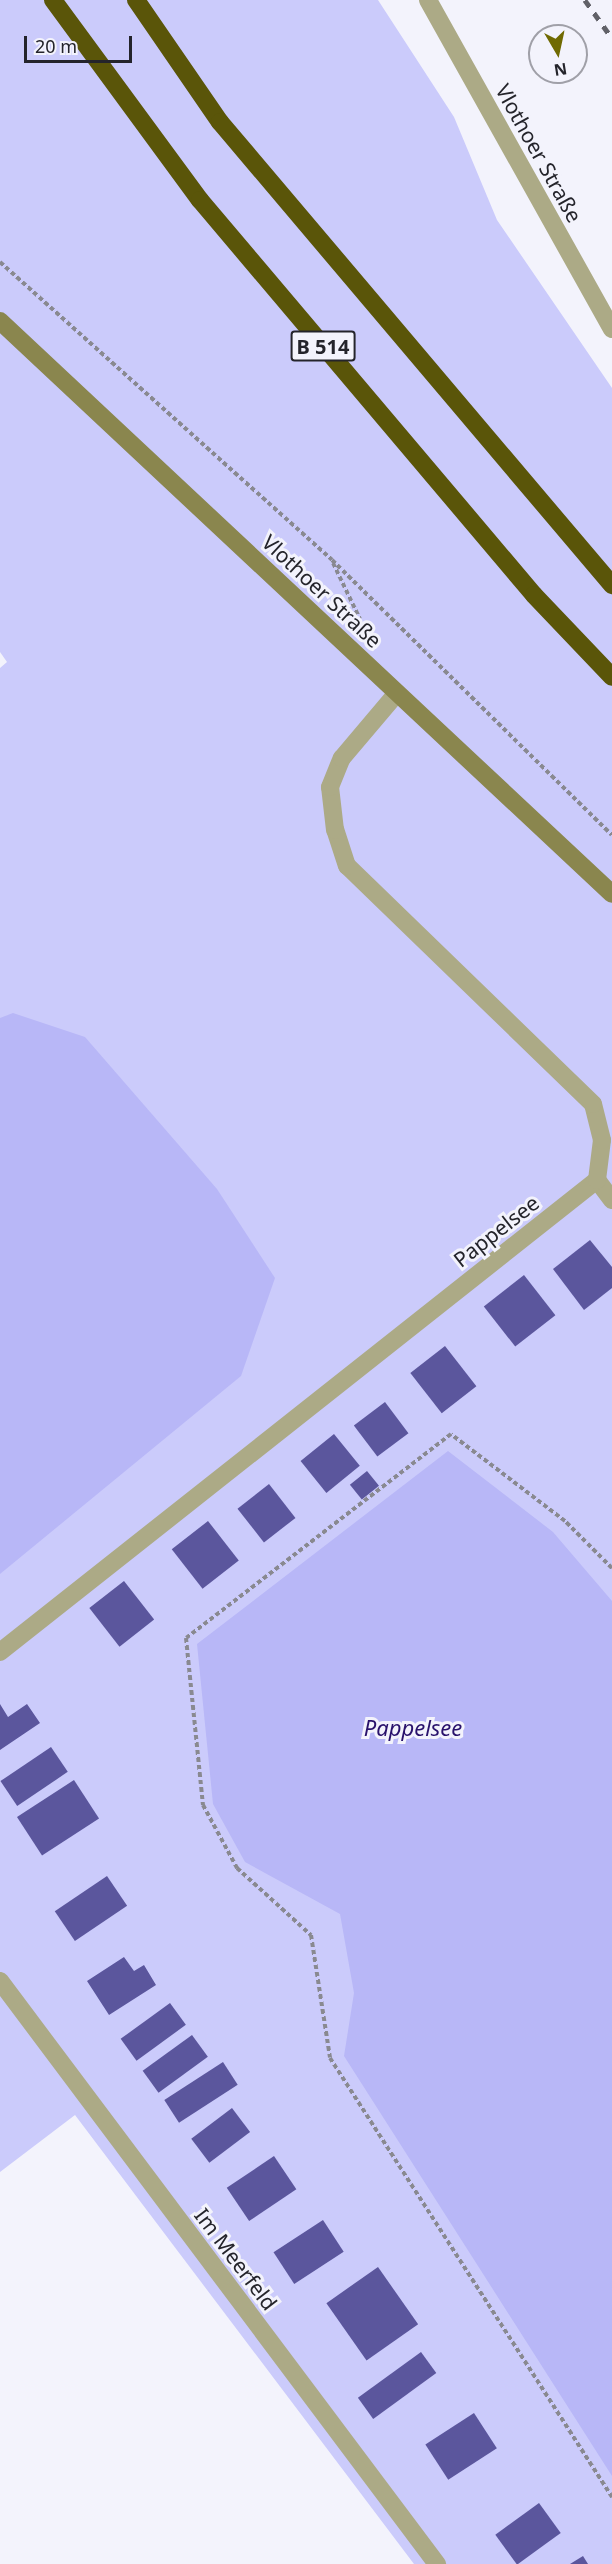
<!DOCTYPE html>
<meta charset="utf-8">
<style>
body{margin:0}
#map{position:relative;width:612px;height:2564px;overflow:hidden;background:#f3f3fc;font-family:"Noto Sans",sans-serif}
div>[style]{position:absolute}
.green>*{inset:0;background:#cbcbfb}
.water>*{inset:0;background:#b8b7f7}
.building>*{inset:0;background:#5b569d;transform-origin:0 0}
.path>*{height:4px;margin-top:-2px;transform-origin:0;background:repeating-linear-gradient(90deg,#898990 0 4.5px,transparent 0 7.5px)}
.lane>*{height:18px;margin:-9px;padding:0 9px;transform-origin:9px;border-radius:9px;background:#acaa86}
.street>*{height:18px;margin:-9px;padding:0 9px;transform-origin:9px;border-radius:9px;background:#acaa86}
.secondary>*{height:18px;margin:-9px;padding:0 9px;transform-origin:9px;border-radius:9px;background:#8a864e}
.highway>*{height:18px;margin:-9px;padding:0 9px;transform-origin:9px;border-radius:9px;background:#5a5509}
.rail>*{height:4.5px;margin-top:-2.25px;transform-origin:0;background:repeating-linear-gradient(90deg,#616168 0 8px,transparent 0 16px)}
span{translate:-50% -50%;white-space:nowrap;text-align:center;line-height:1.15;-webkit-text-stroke:6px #f3f3fc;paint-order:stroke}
.shield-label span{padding:2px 4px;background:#f3f3fc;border:2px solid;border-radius:4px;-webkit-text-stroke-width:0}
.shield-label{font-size:20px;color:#24242b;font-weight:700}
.street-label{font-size:21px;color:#24242b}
.water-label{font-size:22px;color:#29126c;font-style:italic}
.north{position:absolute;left:528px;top:24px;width:60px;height:60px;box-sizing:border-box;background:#f3f3fc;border:2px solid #a0a0a8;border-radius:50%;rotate:171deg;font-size:16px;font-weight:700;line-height:24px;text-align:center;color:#24242b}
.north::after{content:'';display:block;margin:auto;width:21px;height:27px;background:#706a02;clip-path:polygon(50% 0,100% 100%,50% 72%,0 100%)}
.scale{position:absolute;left:24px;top:36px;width:108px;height:27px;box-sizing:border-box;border:3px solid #24242b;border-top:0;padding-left:8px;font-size:18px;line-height:21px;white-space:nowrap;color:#24242b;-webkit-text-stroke:4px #f3f3fc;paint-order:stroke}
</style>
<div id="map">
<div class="green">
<i style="clip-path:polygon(0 0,378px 0,454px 117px,497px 220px,612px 388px,612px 2564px,414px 2564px,75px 2115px,0 2172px,0 668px,7px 662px,0 652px)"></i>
</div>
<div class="water">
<i style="clip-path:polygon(13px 1013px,85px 1037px,217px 1189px,275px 1278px,241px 1376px,0 1574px,0 1018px)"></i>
<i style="clip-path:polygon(448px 1451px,553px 1532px,612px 1601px,612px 2476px,344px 2056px,354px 1993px,340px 1914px,245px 1862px,213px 1804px,197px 1644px)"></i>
</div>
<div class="building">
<i style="clip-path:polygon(590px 1240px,612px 1267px,612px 1288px,584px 1310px,553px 1269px)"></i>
<i style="left:524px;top:1275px;width:51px;height:51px;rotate:52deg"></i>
<i style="left:445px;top:1346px;width:51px;height:44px;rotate:52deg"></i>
<i style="left:385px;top:1402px;width:39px;height:39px;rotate:53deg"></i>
<i style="left:334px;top:1434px;width:41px;height:43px;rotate:51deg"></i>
<i style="left:367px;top:1471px;width:19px;height:22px;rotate:51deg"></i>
<i style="left:269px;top:1484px;width:43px;height:40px;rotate:52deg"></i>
<i style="left:208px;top:1521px;width:50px;height:46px;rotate:52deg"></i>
<i style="left:124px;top:1581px;width:49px;height:44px;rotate:52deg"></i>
<i style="clip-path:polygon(0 1704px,8px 1717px,27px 1704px,40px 1723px,0 1750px)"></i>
<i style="left:51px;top:1747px;width:30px;height:61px;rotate:56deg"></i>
<i style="left:74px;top:1780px;width:46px;height:68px;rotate:57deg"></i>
<i style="left:107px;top:1876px;width:36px;height:63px;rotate:56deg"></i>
<i style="clip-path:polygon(124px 1957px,134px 1971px,144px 1965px,156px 1985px,109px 2015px,87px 1981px)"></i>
<i style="left:170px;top:2003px;width:27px;height:61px;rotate:54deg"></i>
<i style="left:192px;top:2035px;width:27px;height:61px;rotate:54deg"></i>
<i style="left:223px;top:2062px;width:27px;height:70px;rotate:57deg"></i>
<i style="left:232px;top:2108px;width:30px;height:51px;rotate:53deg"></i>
<i style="left:274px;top:2156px;width:40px;height:57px;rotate:56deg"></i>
<i style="left:323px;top:2220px;width:38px;height:59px;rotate:57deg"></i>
<i style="left:378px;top:2267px;width:70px;height:63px;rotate:55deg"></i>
<i style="left:421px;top:2352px;width:26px;height:78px;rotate:54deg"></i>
<i style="left:474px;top:2413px;width:42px;height:58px;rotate:57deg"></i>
<i style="left:539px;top:2503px;width:37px;height:54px;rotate:54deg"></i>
<i style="clip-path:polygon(583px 2556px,588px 2564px,570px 2564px)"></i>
</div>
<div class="path">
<i style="left:0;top:262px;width:446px;rotate:41.9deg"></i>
<i style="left:332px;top:560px;width:392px;rotate:44.5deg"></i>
<i style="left:333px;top:563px;width:62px;rotate:64.3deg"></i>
<i style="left:612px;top:1568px;width:66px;rotate:-135deg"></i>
<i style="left:565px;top:1521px;width:143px;rotate:-142.7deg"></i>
<i style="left:451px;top:1434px;width:334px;rotate:142.4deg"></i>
<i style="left:186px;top:1638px;width:168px;rotate:84.2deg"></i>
<i style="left:203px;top:1805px;width:72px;rotate:61.6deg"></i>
<i style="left:237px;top:1868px;width:100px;rotate:42.2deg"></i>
<i style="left:311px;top:1935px;width:124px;rotate:81.2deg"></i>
<i style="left:330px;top:2058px;width:522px;rotate:57.28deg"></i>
</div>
<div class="lane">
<i style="left:428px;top:0;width:377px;rotate:60.8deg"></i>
<i style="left:597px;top:1180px;width:25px;rotate:53deg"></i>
</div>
<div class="street">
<i style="left:0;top:1652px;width:761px;rotate:-38.33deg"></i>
<i style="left:597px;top:1180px;width:40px;rotate:-82.9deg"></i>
<i style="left:602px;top:1140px;width:37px;rotate:-104deg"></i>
<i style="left:593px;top:1104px;width:342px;rotate:-135.9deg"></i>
<i style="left:347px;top:866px;width:38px;rotate:-108deg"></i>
<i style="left:335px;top:830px;width:43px;rotate:-96.6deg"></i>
<i style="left:330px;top:787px;width:31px;rotate:-68deg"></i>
<i style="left:342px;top:758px;width:85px;rotate:-49.8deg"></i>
<i style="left:0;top:1981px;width:729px;rotate:53.15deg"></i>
</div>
<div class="secondary">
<i style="left:0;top:321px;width:838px;rotate:43.11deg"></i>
</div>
<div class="highway">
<i style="left:53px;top:0;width:248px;rotate:53.7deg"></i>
<i style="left:200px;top:200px;width:517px;rotate:49.78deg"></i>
<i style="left:534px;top:595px;width:113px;rotate:46.4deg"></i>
<i style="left:136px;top:0;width:148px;rotate:55.5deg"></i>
<i style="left:220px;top:122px;width:607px;rotate:49.75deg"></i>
</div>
<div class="rail">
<i style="left:585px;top:0;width:47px;rotate:54.6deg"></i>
</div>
<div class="shield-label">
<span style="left:323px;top:346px">B 514</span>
</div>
<div class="street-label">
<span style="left:539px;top:153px;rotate:61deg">Vlothoer Straße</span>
<span style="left:322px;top:591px;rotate:43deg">Vlothoer Straße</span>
<span style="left:496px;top:1231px;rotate:-38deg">Pappelsee</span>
<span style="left:236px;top:2259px;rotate:53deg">Im Meerfeld</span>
</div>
<div class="water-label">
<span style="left:413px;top:1728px">Pappelsee</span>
</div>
<div class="north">N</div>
<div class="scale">20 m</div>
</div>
